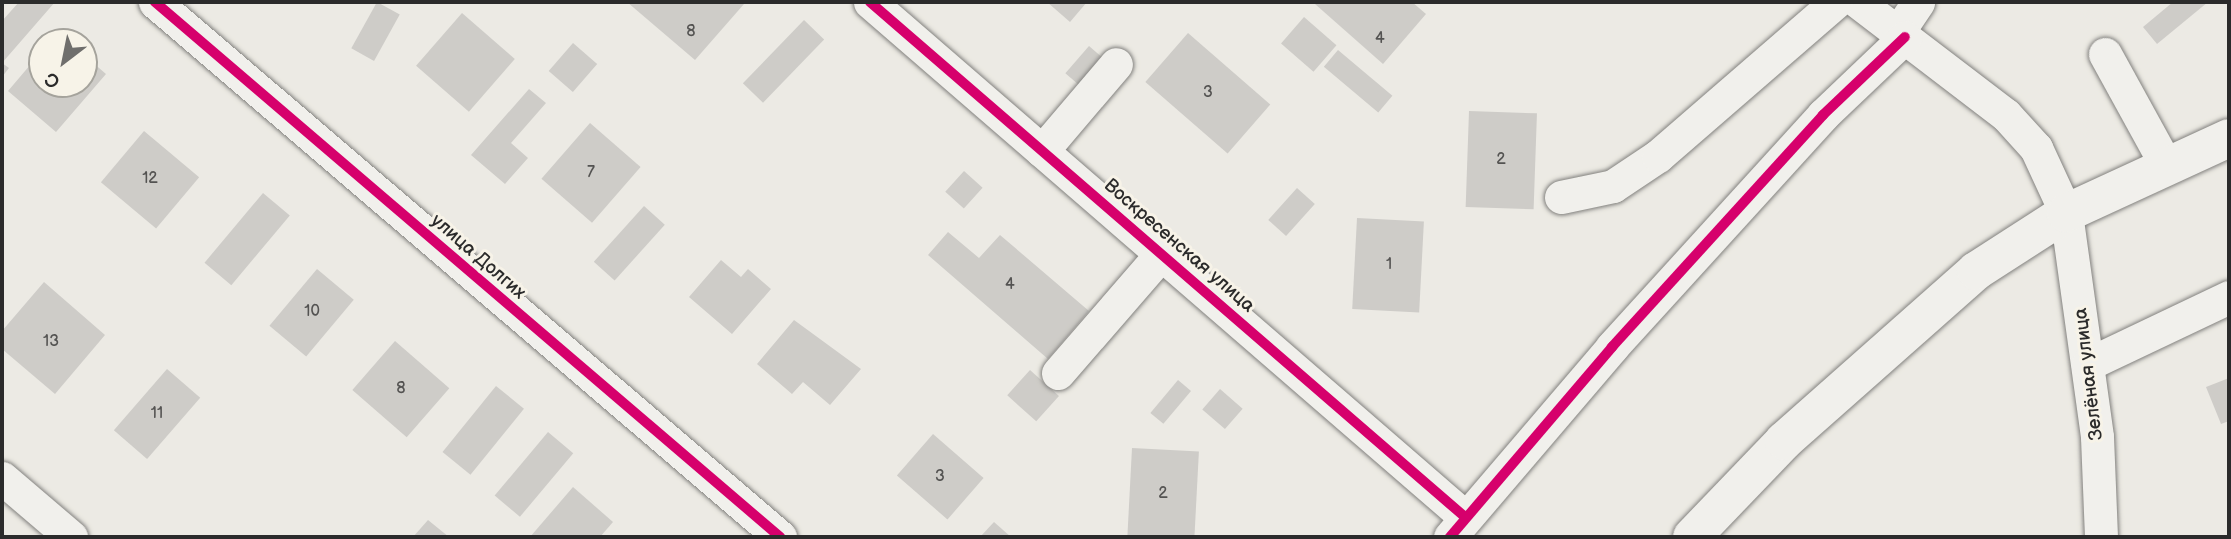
<!DOCTYPE html>
<meta charset="utf-8">
<style>
body{margin:0}
#map{position:relative;width:2231px;height:539px;overflow:hidden;background:#eceae4;font-family:"Balsamiq Sans",sans-serif}
div>[style]{position:absolute}
.building>*{inset:0;background:#ceccc8;transform-origin:0 0}
.roads{filter:drop-shadow(0 0 2px #82817e) drop-shadow(0 0 2px #82817e)}
.minor>*{height:33px;margin:-16.5px;padding:0 16.5px;transform-origin:16.5px;border-radius:16.5px;background:#f1f0ec}
.major>*{height:38px;margin:-19px;padding:0 19px;transform-origin:19px;border-radius:19px;background:#f1f0ec}
.cycleway>*{height:10px;margin:-5px;padding:0 5px;transform-origin:5px;border-radius:5px;background:#d6006c}
span{translate:-50% -50%;white-space:nowrap;text-align:center;line-height:1.15;-webkit-text-stroke:6px #f7f3e8;paint-order:stroke}
.number-label{font-size:16px;color:#545352}
.number-label span{-webkit-text-stroke-width:0}
.street-label{font-size:19px;color:#2b2b2b}
.frame{position:absolute;inset:0;border:4px solid #2b2b2b;pointer-events:none}
.north{position:absolute;left:28px;top:28px;width:70px;height:70px;box-sizing:border-box;background:#f7f3e8;border:2px solid #a5a39c;border-radius:50%;rotate:212deg;font-size:19px;font-weight:700;line-height:28px;text-align:center;color:#2b2b2b}
.north::after{content:'';display:block;margin:auto;width:24px;height:32px;background:#6f6e6c;clip-path:polygon(50% 0,100% 100%,50% 72%,0 100%)}
</style>
<div id="map">
<div class="building">
<i style="clip-path:polygon(19px 2px,55px 2px,2px 63px,9px 68px,2px 77px,2px 21px)"></i>
<i style="left:377px;top:2px;width:26px;height:53px;rotate:29deg"></i>
<i style="clip-path:polygon(627px 2px,742px 2px,744px 4px,695px 60px)"></i>
<i style="clip-path:polygon(1047px 2px,1087px 2px,1070px 22px)"></i>
<i style="clip-path:polygon(1412px 2px,1426px 14px,1383px 64px,1315px 4px)"></i>
<i style="clip-path:polygon(2173px 2px,2208px 2px,2157px 44px,2143px 27px)"></i>
<i style="left:462px;top:13px;width:70px;height:70px;rotate:41deg"></i>
<i style="left:1304px;top:17px;width:43px;height:35px;rotate:41deg"></i>
<i style="left:804px;top:20px;width:28px;height:88px;rotate:44deg"></i>
<i style="clip-path:polygon(58px 33px,69px 42px,50px 42px)"></i>
<i style="left:1188px;top:33px;width:109px;height:65px;rotate:41deg"></i>
<i style="left:573px;top:43px;width:32px;height:37px;rotate:41deg"></i>
<i style="left:1089px;top:46px;width:23px;height:36px;rotate:41deg"></i>
<i style="left:1338px;top:50px;width:71px;height:22px;rotate:40deg"></i>
<i style="clip-path:polygon(42px 51px,42px 84px,84px 84px,84px 55px,106px 74px,56px 132px,8px 91px)"></i>
<i style="clip-path:polygon(529px 89px,546px 103px,511px 143px,528px 158px,505px 184px,471px 155px)"></i>
<i style="left:1469px;top:111px;width:68px;height:96px;rotate:2deg"></i>
<i style="left:590px;top:123px;width:67px;height:74px;rotate:41deg"></i>
<i style="left:144px;top:131px;width:72px;height:67px;rotate:40deg"></i>
<i style="left:964px;top:171px;width:25px;height:28px;rotate:42deg"></i>
<i style="left:1297px;top:188px;width:24px;height:43px;rotate:42deg"></i>
<i style="left:263px;top:193px;width:35px;height:91px;rotate:40deg"></i>
<i style="left:644px;top:206px;width:28px;height:75px;rotate:42deg"></i>
<i style="left:1357px;top:218px;width:67px;height:91px;rotate:3deg"></i>
<i style="clip-path:polygon(948px 232px,979px 258px,1000px 235px,1089px 311px,1048px 359px,928px 255px)"></i>
<i style="clip-path:polygon(721px 260px,741px 277px,748px 269px,771px 289px,732px 334px,689px 297px)"></i>
<i style="left:317px;top:269px;width:48px;height:74px;rotate:40deg"></i>
<i style="clip-path:polygon(44px 282px,105px 335px,55px 394px,2px 349px,2px 331px)"></i>
<i style="clip-path:polygon(794px 320px,861px 369px,830px 405px,803px 382px,792px 394px,757px 364px)"></i>
<i style="left:395px;top:341px;width:72px;height:65px;rotate:41deg"></i>
<i style="left:167px;top:369px;width:44px;height:81px;rotate:41deg"></i>
<i style="left:1030px;top:370px;width:39px;height:34px;rotate:42deg"></i>
<i style="clip-path:polygon(2229px 378px,2229px 421px,2221px 424px,2206px 387px)"></i>
<i style="left:1178px;top:380px;width:17px;height:43px;rotate:40deg"></i>
<i style="left:496px;top:386px;width:36px;height:85px;rotate:39deg"></i>
<i style="left:1220px;top:389px;width:30px;height:27px;rotate:41deg"></i>
<i style="left:548px;top:432px;width:33px;height:83px;rotate:40deg"></i>
<i style="left:933px;top:434px;width:67px;height:55px;rotate:41deg"></i>
<i style="left:1132px;top:448px;width:67px;height:89px;rotate:3deg"></i>
<i style="clip-path:polygon(573px 487px,613px 522px,600px 537px,530px 537px)"></i>
<i style="clip-path:polygon(428px 520px,449px 537px,413px 537px)"></i>
<i style="clip-path:polygon(994px 522px,1011px 537px,980px 537px)"></i>
</div>
<div class="roads">
<div class="minor">
<i style="left:155px;top:2px;width:823px;rotate:40.56deg"></i>
<i style="left:870px;top:2px;width:787px;rotate:40.88deg"></i>
<i style="left:1858px;top:2px;width:186px;rotate:37.4deg"></i>
<i style="left:2006px;top:115px;width:45px;rotate:47.7deg"></i>
<i style="left:2036px;top:148px;width:72px;rotate:65.2deg"></i>
<i style="left:2066px;top:213px;width:226px;rotate:82.1deg"></i>
<i style="left:2097px;top:437px;width:100px;rotate:87.7deg"></i>
<i style="left:1898px;top:32px;width:36px;rotate:-56deg"></i>
<i style="left:2105px;top:54px;width:129px;rotate:61.2deg"></i>
<i style="left:1042px;top:151px;width:114px;rotate:-49.6deg"></i>
<i style="left:1561px;top:197px;width:53px;rotate:-11.9deg"></i>
<i style="left:1613px;top:186px;width:54px;rotate:-33.7deg"></i>
<i style="left:1658px;top:156px;width:235px;rotate:-40.9deg"></i>
<i style="left:2088px;top:364px;width:156px;rotate:-25.4deg"></i>
<i style="left:1058px;top:373px;width:157px;rotate:-49.1deg"></i>
<i style="left:2px;top:478px;width:91px;rotate:40.5deg"></i>
<i style="left:1450px;top:537px;width:250px;rotate:-49.5deg"></i>
<i style="left:1612px;top:347px;width:314px;rotate:-47.7deg"></i>
<i style="left:1823px;top:115px;width:113px;rotate:-43.6deg"></i>
</div>
<div class="major">
<i style="left:1692px;top:537px;width:133px;rotate:-46.2deg"></i>
<i style="left:1784px;top:441px;width:256px;rotate:-41.5deg"></i>
<i style="left:1976px;top:271px;width:107px;rotate:-32.8deg"></i>
<i style="left:2066px;top:213px;width:179px;rotate:-24.7deg"></i>
</div>
</div>
<div class="cycleway">
<i style="left:155px;top:2px;width:823px;rotate:40.56deg"></i>
<i style="left:870px;top:2px;width:787px;rotate:40.88deg"></i>
<i style="left:1450px;top:537px;width:250px;rotate:-49.5deg"></i>
<i style="left:1612px;top:347px;width:314px;rotate:-47.7deg"></i>
<i style="left:1823px;top:115px;width:113px;rotate:-43.6deg"></i>
</div>
<div class="number-label">
<span style="left:691px;top:32px">8</span>
<span style="left:1380px;top:39px">4</span>
<span style="left:1208px;top:93px">3</span>
<span style="left:1501px;top:160px">2</span>
<span style="left:591px;top:173px">7</span>
<span style="left:150px;top:179px">12</span>
<span style="left:1389px;top:265px">1</span>
<span style="left:1010px;top:285px">4</span>
<span style="left:312px;top:312px">10</span>
<span style="left:51px;top:342px">13</span>
<span style="left:401px;top:389px">8</span>
<span style="left:157px;top:414px">11</span>
<span style="left:940px;top:477px">3</span>
<span style="left:1163px;top:494px">2</span>
</div>
<div class="street-label">
<span style="left:1179px;top:246px;rotate:41deg">Воскресенская улица</span>
<span style="left:478px;top:257px;rotate:41deg">улица Долгих</span>
<span style="left:2089px;top:374px;rotate:-97deg">Зелёная улица</span>
</div>
<div class="frame"></div>
<div class="north">С</div>
</div>
